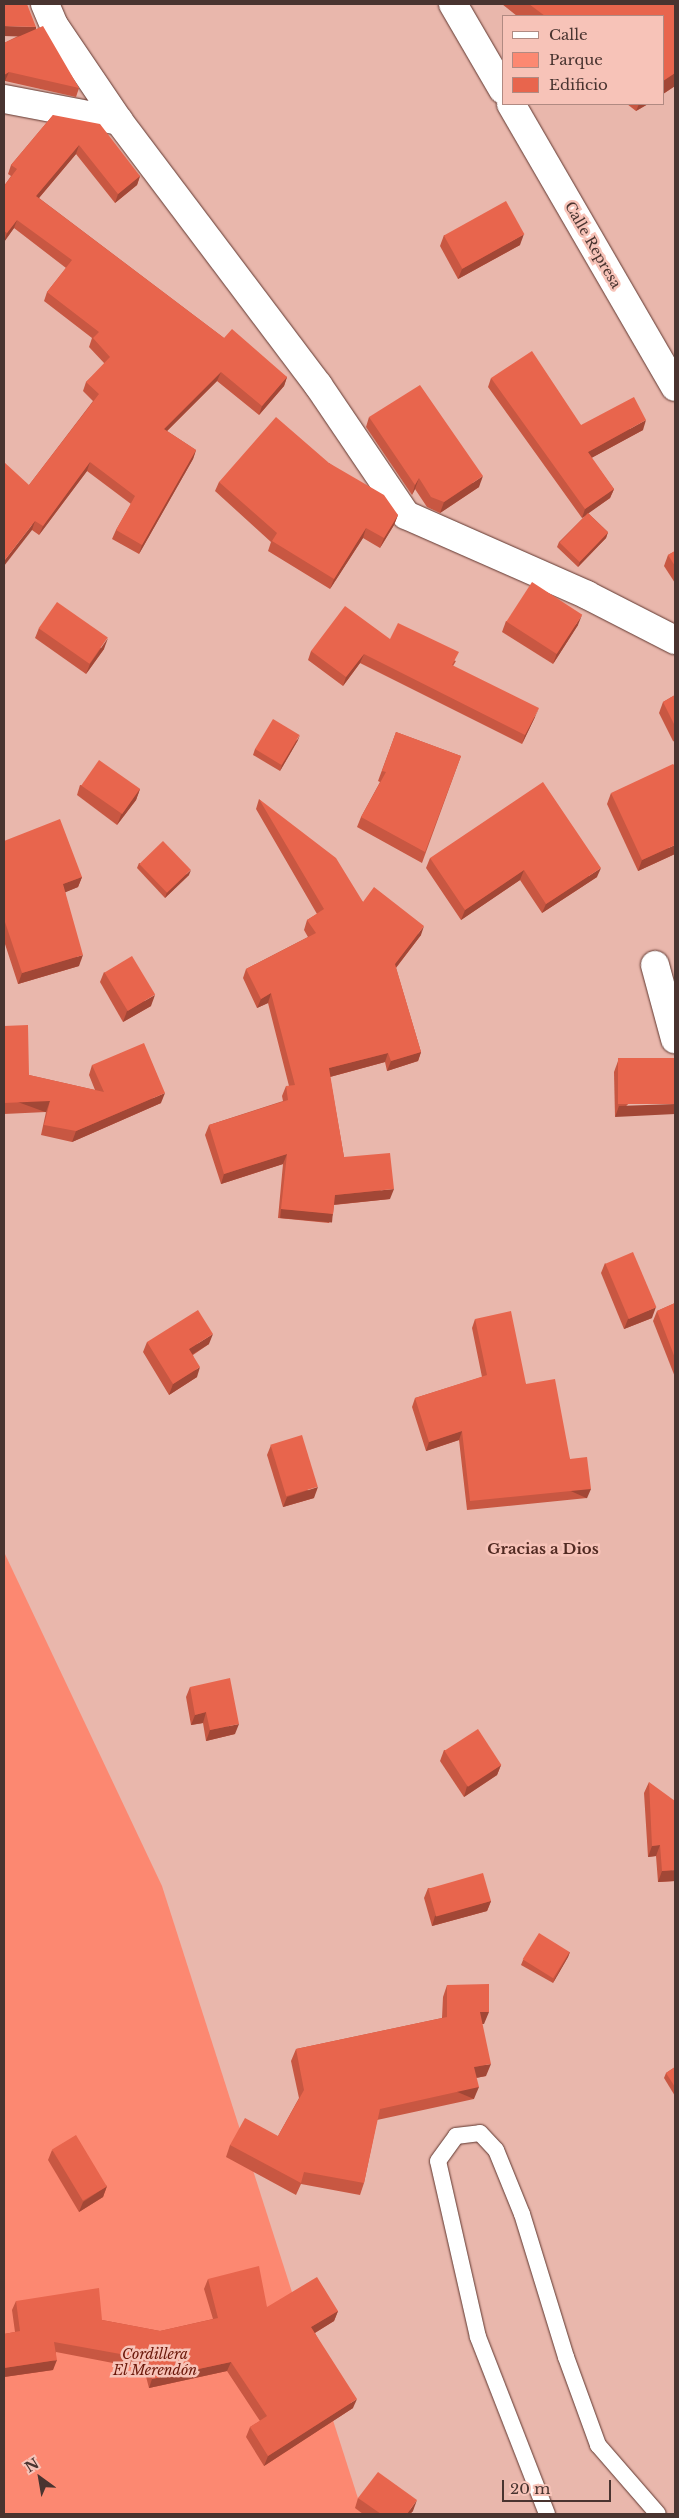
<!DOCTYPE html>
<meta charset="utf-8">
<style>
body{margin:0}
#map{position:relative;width:679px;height:2518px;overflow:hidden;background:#e9b7ac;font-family:"Libre Baskerville",serif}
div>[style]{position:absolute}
.green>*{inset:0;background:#fc8871}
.roads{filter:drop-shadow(0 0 1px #5f362e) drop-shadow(0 0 1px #5f362e)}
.service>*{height:16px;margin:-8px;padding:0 8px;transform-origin:8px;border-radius:8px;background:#fff}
.minor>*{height:28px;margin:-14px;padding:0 14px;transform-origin:14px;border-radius:14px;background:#fff}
.tertiary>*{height:28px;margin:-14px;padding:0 14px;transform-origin:14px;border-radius:14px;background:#fff}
.wall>*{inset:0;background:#c85742}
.shaded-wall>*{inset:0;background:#a24736;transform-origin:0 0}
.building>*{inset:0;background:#e8654d;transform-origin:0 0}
span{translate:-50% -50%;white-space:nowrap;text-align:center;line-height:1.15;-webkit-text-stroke:5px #f7c3b8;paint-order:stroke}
.street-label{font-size:14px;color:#493430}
.park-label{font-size:14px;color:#6a1709;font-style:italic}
.neighbourhood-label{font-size:15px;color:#512a22;font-weight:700}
.frame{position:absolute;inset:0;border:5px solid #493430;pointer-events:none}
.legend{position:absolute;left:502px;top:15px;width:162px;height:90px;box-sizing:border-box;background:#f7c3b8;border:1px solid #b18a82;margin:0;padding:6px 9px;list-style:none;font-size:15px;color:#493430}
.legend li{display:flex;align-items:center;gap:10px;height:25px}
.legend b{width:25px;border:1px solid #b18a82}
.north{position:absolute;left:15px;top:2453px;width:50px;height:50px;-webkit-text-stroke:4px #f7c3b8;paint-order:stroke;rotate:328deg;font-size:14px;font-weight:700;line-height:20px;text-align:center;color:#493430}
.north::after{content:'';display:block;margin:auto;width:18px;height:22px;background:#493430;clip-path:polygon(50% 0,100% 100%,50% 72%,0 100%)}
.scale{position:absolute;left:502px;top:2480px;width:109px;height:22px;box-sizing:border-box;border:2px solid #493430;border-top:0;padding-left:6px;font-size:15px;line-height:18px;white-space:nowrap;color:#493430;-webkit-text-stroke:4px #f7c3b8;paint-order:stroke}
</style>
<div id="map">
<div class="green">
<i style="clip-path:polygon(4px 1552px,162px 1886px,363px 2514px,4px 2514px)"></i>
</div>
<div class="roads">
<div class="service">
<i style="left:547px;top:2514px;width:190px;rotate:-111.3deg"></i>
<i style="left:478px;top:2337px;width:180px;rotate:-102.8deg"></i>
<i style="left:438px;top:2161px;width:31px;rotate:-54deg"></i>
<i style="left:456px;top:2136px;width:24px;rotate:-7deg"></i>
<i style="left:480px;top:2133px;width:23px;rotate:47deg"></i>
<i style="left:496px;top:2150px;width:69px;rotate:67.9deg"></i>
<i style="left:522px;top:2214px;width:150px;rotate:72.9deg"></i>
<i style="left:566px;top:2357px;width:94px;rotate:70deg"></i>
<i style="left:598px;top:2445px;width:91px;rotate:49deg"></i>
</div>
<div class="minor">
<i style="left:45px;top:4px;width:23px;rotate:67deg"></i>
<i style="left:54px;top:25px;width:116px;rotate:55.9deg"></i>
<i style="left:119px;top:121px;width:331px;rotate:53deg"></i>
<i style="left:318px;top:385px;width:157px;rotate:55.9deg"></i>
<i style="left:406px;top:515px;width:198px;rotate:23.8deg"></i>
<i style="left:587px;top:595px;width:99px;rotate:27.1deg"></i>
<i style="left:4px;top:99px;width:117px;rotate:10.8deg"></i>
<i style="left:655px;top:965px;width:77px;rotate:74.9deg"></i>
</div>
<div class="tertiary">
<i style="left:453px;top:4px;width:99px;rotate:59.8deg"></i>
<i style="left:511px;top:104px;width:327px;rotate:59.9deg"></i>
</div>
</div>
<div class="wall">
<i style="clip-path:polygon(502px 4px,675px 4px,675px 86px,663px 94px,663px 16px,517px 16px)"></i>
<i style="clip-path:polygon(36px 27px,36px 29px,79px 88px,76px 97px,5px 81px,4px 82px,4px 43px)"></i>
<i style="clip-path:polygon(627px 104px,648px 104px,636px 111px)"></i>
<i style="clip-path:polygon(53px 115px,140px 176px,137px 185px,115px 203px,76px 154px,39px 198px,224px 338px,287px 377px,284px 386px,259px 415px,217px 381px,167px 431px,196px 450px,193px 459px,139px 554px,112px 539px,116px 530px,131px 504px,87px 471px,39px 535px,32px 530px,29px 485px,93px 401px,83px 391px,86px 382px,105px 364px,89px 347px,92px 338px,44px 301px,47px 292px,66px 268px,14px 228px,4px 242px,4px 186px,11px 176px,8px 174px,11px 165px)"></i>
<i style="clip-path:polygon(444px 235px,520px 245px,458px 279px,440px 246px)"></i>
<i style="clip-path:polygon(491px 378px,581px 425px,643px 430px,591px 458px,614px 489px,610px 498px,588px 513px,608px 532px,606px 538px,578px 567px,557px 547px,559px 542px,585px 516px,582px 518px,488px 387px)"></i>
<i style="clip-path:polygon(369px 417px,479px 487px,440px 513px,427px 507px,415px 489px,412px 495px,366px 427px)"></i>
<i style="clip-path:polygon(329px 463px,398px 515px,394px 525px,380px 548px,363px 538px,330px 589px,268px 551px,271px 542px,215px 491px,219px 482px)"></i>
<i style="clip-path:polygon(675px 551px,675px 583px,664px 566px,668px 555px)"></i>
<i style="clip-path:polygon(506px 621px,578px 625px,553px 664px,502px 632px)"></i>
<i style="clip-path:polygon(39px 628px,104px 649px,86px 674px,35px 638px)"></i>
<i style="clip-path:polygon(390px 639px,456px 661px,453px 666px,535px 717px,522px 744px,360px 663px,343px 686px,308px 660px,311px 651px)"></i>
<i style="clip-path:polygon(675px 695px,675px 742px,673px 741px,659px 713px,663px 702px)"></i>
<i style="clip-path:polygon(396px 732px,461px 756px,422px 863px,357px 827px,361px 817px,380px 782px,378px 781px)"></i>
<i style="clip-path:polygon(298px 740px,280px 771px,253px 755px,255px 749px)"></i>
<i style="clip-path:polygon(80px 785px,140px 789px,136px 800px,117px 825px,77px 795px)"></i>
<i style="clip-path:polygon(611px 793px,675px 854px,638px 871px,607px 804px)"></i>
<i style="clip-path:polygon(259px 799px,363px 902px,421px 935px,396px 968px,421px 1052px,418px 1061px,387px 1071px,385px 1062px,330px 1077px,344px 1157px,390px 1199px,334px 1205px,333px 1214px,329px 1223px,278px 1218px,283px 1164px,221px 1184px,205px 1135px,209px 1125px,283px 1101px,282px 1096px,286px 1086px,289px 1086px,268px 1003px,257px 1008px,243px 978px,246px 969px,308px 937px,304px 930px,307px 920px,317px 914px,256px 809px)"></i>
<i style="clip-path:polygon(4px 841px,82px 877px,78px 887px,65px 892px,79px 966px,18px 984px,4px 941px)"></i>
<i style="clip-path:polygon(430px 858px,597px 877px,542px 913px,520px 880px,461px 920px,426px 868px)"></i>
<i style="clip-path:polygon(139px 863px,189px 875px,165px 898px,137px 868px)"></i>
<i style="clip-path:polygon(104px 972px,151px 1006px,123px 1022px,100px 982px)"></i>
<i style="clip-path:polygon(4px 1026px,29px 1075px,95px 1090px,89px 1075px,92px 1065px,161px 1103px,72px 1142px,41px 1135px,46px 1112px,4px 1114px)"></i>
<i style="clip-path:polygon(675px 1058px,615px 1117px,614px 1072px,618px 1061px)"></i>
<i style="clip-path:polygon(605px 1263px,652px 1318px,624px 1329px,601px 1273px)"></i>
<i style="clip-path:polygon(675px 1303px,675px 1377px,653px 1321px,657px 1311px)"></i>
<i style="clip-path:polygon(475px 1319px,526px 1384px,570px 1459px,587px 1498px,467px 1510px,459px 1440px,426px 1451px,412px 1407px,415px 1398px,482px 1377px,472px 1328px)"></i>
<i style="clip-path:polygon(147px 1342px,209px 1344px,193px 1355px,197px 1377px,169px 1395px,143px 1352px)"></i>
<i style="clip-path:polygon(271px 1445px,314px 1498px,283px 1507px,267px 1455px)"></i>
<i style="clip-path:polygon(190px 1687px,235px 1734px,206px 1741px,203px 1723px,191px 1725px,186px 1697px)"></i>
<i style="clip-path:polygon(444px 1750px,501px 1765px,497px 1775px,464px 1797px,440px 1761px)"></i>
<i style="clip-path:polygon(649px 1782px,675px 1881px,658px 1882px,656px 1856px,648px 1857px,644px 1793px)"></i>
<i style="clip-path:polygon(428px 1888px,491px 1901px,487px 1911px,432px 1926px,424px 1898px)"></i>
<i style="clip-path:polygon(570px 1952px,568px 1957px,553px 1983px,521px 1965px,523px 1960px)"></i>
<i style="clip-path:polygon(447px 1985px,484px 2024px,482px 2024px,486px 2076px,476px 2078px,474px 2099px,377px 2120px,364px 2183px,360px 2195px,301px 2184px,296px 2195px,226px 2157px,230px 2145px,278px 2136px,299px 2098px,291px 2061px,296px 2049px,442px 2018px,443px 1997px)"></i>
<i style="clip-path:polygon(675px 2067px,675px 2096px,664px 2078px,666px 2073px)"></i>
<i style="clip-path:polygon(52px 2150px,107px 2186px,103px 2197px,79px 2212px,48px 2160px)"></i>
<i style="clip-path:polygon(208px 2279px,267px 2307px,338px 2311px,334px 2321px,315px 2333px,353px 2408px,264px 2466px,246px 2437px,250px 2427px,260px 2421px,227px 2371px,149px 2388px,144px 2369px,56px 2352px,53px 2370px,4px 2377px,4px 2334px,15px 2332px,12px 2310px,16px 2301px,102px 2320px,160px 2331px,213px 2319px,204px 2289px)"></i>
<i style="clip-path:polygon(358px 2498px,413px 2511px,410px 2514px,363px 2514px,355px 2508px)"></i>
</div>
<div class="shaded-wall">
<i style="left:4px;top:26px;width:32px;height:10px;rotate:2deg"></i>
<i style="clip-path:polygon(9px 72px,5px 81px,4px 82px,4px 75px)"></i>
<i style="clip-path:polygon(675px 73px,675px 86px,663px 94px,663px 81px)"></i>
<i style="clip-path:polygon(639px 104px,648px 104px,636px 111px)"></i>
<i style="clip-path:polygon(79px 145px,76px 154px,33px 205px,36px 196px)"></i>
<i style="clip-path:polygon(140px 176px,137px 185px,115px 203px,118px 194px)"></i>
<i style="clip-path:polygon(17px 220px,14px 228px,4px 242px,7px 233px)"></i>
<i style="clip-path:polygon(524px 234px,520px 245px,458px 279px,462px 269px)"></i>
<i style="clip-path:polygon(221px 372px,217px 381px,160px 438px,164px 429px)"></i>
<i style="clip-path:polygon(287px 377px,284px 386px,259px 415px,262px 406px)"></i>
<i style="clip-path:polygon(646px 420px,643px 430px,584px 462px,588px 452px)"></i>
<i style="clip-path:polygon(196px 450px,193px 459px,139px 554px,142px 545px)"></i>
<i style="clip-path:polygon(90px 462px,87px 471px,39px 535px,43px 526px)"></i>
<i style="clip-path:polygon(483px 476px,479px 487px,440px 513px,444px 502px)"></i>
<i style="clip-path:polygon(419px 478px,415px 489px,412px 495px,415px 485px)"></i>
<i style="clip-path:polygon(614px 489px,610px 498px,582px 518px,585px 509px)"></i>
<i style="clip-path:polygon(398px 515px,394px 525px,380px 548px,384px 538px)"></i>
<i style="clip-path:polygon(35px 521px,32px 530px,4px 566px,4px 561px)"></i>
<i style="clip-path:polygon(366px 528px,363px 538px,330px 589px,334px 579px)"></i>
<i style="clip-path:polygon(608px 532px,606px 538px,578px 567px,580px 561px)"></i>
<i style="clip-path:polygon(582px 615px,578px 625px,553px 664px,557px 653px)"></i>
<i style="clip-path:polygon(108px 638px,104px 649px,86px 674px,90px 664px)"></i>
<i style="clip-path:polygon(364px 654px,360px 663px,343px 686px,346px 677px)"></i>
<i style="clip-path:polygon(539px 708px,535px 717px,522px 744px,525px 735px)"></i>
<i style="clip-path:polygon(300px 735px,298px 740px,280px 771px,282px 765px)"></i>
<i style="clip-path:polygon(140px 789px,136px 800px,117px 825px,121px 815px)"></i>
<i style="clip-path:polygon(675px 845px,675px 854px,638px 871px,642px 860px)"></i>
<i style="clip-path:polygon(601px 868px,597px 877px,542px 913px,546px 904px)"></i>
<i style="clip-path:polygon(191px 870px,189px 875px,165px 898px,167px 892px)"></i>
<i style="clip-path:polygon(524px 870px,520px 880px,461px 920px,465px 910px)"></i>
<i style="clip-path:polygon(82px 877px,78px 887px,59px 895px,63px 884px)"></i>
<i style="clip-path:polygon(424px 926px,421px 935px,391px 974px,395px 964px)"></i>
<i style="clip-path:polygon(83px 955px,79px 966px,18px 984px,22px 973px)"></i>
<i style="clip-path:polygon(271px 993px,268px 1003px,257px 1008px,261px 999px)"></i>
<i style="clip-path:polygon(155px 995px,151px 1006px,123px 1022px,127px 1011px)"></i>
<i style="clip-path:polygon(421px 1052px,418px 1061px,387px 1071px,391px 1061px)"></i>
<i style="clip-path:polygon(388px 1053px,385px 1062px,326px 1078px,329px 1068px)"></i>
<i style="clip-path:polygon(165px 1093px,161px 1103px,72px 1142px,76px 1131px)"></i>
<i style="left:50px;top:1101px;width:12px;height:46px;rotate:110deg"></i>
<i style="clip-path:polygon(675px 1104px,675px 1114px,615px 1117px,619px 1106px)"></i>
<i style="clip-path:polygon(287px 1154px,283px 1164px,221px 1184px,224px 1174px)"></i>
<i style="clip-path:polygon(394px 1189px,390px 1199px,331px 1205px,335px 1195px)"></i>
<i style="left:281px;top:1209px;width:52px;height:9px;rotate:5deg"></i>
<i style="clip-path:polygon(656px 1307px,652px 1318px,624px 1329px,628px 1319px)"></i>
<i style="clip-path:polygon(213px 1334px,209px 1344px,185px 1359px,189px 1349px)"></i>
<i style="clip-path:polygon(200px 1367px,197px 1377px,169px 1395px,173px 1384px)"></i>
<i style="clip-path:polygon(462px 1431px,459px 1440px,426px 1451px,429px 1442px)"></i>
<i style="clip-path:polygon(318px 1487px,314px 1498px,283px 1507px,287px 1497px)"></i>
<i style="left:591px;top:1489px;width:10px;height:122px;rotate:114deg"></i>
<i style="clip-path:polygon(206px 1712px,203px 1723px,191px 1725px,195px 1715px)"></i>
<i style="clip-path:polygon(239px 1724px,235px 1734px,206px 1741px,210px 1730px)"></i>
<i style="clip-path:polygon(501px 1765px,497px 1775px,464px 1797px,467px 1786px)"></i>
<i style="clip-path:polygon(660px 1845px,656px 1856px,648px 1857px,652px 1846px)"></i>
<i style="clip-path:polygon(675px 1870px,675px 1881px,658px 1882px,662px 1871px)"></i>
<i style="clip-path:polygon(491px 1901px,487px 1911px,432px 1926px,435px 1916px)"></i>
<i style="clip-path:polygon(570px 1952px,568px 1957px,553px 1983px,555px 1978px)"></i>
<i style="clip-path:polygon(480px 2012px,489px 2012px,484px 2024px,476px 2024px)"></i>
<i style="clip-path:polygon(491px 2064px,486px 2076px,470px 2079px,474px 2067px)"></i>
<i style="left:479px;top:2087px;width:13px;height:101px;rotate:113deg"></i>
<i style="clip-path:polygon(107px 2186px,103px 2197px,79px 2212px,83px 2202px)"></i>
<i style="clip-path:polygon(338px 2311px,334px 2321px,308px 2337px,311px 2327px)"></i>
<i style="clip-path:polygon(57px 2360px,53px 2370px,4px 2377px,4px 2368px)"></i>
<i style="clip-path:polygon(231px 2362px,227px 2371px,149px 2388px,152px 2379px)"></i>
<i style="clip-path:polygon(357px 2399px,353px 2408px,264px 2466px,268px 2456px)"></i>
<i style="clip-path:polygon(417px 2500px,413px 2511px,410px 2514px,407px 2514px)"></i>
</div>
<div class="building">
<i style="clip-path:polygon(4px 4px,27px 4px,36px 27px,4px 26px)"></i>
<i style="clip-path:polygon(529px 4px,675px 4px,675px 73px,663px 81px,663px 16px,545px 16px)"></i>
<i style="clip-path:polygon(43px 26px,79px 88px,9px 72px,4px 75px,4px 43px)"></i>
<i style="clip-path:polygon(53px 115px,100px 124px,140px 176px,118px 194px,79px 145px,36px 196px,224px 338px,232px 329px,287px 377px,262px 406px,221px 372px,164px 429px,196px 450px,142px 545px,116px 530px,135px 496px,90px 462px,43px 526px,35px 521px,4px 561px,4px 462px,29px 485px,99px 394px,86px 382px,110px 357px,93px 338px,99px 332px,47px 292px,72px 260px,17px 220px,7px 233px,4px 231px,4px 186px,17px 169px,11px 165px)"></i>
<i style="left:506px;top:201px;width:38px;height:71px;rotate:61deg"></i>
<i style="clip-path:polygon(532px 351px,581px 425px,634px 397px,646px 420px,588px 452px,614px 489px,585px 509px,491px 378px)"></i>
<i style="clip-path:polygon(420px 385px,483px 476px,444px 502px,431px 497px,419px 478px,415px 485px,369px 417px)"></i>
<i style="clip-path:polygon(276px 417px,329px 463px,384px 495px,398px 515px,384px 538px,366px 528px,334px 579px,272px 541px,277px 533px,219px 482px)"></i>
<i style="left:588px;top:513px;width:28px;height:41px;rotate:44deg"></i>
<i style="clip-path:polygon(675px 551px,675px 566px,668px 555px)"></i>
<i style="left:532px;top:582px;width:60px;height:47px;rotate:33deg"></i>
<i style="left:57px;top:602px;width:62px;height:32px;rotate:35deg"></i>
<i style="clip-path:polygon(345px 606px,390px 639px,398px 623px,459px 652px,452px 665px,539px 708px,525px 735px,364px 654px,346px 677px,311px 651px)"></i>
<i style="clip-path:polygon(675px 695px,675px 726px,663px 702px)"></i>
<i style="left:273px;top:719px;width:31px;height:35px;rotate:31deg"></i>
<i style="clip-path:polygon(396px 732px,461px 756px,425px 852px,361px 817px,386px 772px,382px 771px)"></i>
<i style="left:99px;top:760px;width:50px;height:31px;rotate:35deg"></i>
<i style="clip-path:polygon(673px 764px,675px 766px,675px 845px,642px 860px,611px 793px)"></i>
<i style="clip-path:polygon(543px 782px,601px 868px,546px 904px,524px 870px,465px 910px,430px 858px)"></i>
<i style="clip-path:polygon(259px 799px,336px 858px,363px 902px,374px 887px,424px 926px,395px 964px,421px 1052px,391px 1061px,388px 1053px,329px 1068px,344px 1157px,390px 1153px,394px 1189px,335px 1195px,333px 1214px,281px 1209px,287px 1154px,224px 1174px,209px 1125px,288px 1100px,286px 1086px,295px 1085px,271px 993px,261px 999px,246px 969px,316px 933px,307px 920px,324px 909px)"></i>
<i style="clip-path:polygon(60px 819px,82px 877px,63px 884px,83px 955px,22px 973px,4px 919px,4px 841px)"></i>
<i style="left:163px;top:841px;width:40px;height:33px;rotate:46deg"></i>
<i style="left:132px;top:956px;width:45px;height:32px;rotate:59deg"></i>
<i style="clip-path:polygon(28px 1025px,29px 1075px,104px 1092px,92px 1065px,144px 1043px,165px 1093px,76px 1131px,44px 1125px,50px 1101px,4px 1103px,4px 1026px)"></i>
<i style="left:675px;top:1058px;width:46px;height:57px;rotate:90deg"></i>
<i style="left:633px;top:1252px;width:60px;height:30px;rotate:67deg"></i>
<i style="clip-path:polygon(675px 1303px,675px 1358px,657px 1311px)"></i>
<i style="clip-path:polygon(198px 1310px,213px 1334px,189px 1349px,200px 1367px,173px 1384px,147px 1342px)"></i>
<i style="clip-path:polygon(511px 1311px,526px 1384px,555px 1379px,570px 1459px,587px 1457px,591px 1489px,470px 1501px,462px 1431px,429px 1442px,415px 1398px,487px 1375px,475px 1319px)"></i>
<i style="left:302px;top:1435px;width:54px;height:33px;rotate:73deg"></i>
<i style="clip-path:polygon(230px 1678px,239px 1724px,210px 1730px,206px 1712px,195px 1715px,190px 1687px)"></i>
<i style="left:478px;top:1729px;width:43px;height:40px;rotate:57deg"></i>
<i style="clip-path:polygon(649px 1782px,675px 1801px,675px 1870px,662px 1871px,660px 1845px,652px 1846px)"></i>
<i style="left:483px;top:1873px;width:29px;height:57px;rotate:74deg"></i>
<i style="left:539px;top:1933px;width:36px;height:31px;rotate:32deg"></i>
<i style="clip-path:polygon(489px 1984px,489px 2012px,480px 2012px,491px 2064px,474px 2067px,479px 2087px,380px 2109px,364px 2183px,304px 2172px,301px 2183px,230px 2145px,245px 2118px,278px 2136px,304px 2090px,296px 2049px,447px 2017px,447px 1985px)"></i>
<i style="clip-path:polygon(675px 2067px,675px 2087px,666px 2073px)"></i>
<i style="left:76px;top:2135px;width:60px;height:28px;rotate:59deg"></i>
<i style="clip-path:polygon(259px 2266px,267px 2307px,317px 2277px,338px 2311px,311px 2327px,357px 2399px,268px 2456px,250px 2427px,267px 2416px,231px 2362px,152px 2379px,148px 2359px,54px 2342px,57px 2360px,4px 2368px,4px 2334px,20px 2331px,16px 2301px,99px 2288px,102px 2320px,160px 2331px,218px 2318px,208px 2279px)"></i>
<i style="clip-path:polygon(378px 2472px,417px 2500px,407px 2514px,381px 2514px,358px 2498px)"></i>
</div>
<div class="street-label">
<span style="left:593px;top:245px;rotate:60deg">Calle Represa</span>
</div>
<div class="park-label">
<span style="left:155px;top:2362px">Cordillera<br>El Merendón</span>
</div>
<div class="neighbourhood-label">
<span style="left:543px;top:1549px">Gracias a Dios</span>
</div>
<div class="frame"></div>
<ul class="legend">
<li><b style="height:6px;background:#fff"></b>Calle</li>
<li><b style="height:14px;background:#fc8871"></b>Parque</li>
<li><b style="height:14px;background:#e8654d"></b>Edificio</li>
</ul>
<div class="north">N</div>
<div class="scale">20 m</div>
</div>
